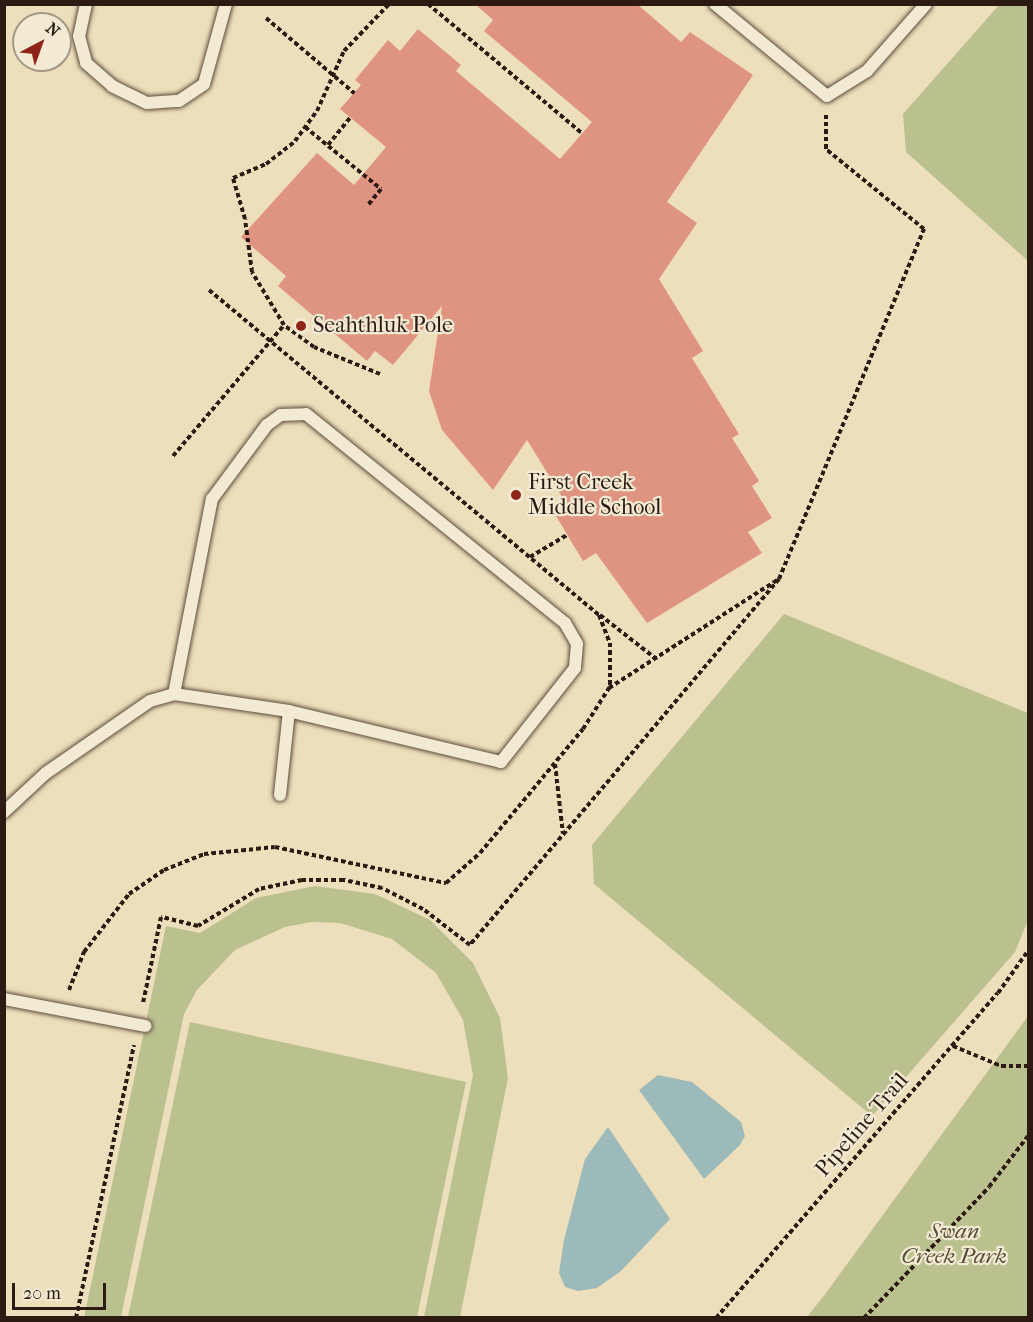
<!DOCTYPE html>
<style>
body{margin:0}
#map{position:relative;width:1033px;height:1322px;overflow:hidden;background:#eddfbb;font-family:"IM FELL French Canon",serif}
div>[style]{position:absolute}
.green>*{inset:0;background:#bac18e}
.water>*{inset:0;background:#9dbaba}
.building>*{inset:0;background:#df9481}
.path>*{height:4px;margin-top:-2px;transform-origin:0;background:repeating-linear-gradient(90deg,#2d1b13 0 4.5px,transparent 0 7.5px)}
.roads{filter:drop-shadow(0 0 2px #5d4c3d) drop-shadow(0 0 2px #5d4c3d)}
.service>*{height:12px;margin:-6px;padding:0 6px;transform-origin:6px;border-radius:6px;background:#f3ead3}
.dots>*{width:16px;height:16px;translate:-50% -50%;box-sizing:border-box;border:3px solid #f3ead3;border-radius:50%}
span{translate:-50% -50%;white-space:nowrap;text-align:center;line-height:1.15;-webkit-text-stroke:4.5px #f3ead3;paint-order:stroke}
.poi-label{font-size:22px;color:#2d1b13}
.left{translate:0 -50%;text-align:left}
.street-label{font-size:22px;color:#2d1b13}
.park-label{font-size:22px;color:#574d38;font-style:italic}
.frame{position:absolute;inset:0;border:6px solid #2d1b13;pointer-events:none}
.north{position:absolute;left:12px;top:12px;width:60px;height:60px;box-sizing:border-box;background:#f3ead3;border:2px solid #a49786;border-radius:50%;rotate:41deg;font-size:16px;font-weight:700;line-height:24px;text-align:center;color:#2d1b13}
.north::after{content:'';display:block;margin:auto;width:21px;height:27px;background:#8f2418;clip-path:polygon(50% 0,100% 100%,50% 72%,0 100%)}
.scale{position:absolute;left:12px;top:1283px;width:94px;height:27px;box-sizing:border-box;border:3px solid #2d1b13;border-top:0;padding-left:8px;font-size:18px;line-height:21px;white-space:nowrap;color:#2d1b13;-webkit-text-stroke:4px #f3ead3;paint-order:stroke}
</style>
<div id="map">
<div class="green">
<i style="clip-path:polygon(999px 5px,1028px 5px,1028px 261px,906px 152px,903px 114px)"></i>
<i style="clip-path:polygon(784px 614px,1028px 713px,1028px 920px,1015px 952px,872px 1116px,594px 884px,592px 845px)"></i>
<i style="clip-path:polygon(315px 886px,375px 894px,430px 920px,473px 963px,500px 1018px,508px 1078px,460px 1317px,424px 1317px,473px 1075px,463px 1020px,436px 973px,392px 939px,340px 923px,312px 922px,285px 927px,235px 950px,197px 990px,184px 1014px,121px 1317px,84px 1318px,166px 926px,200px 933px,256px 898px)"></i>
<i style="clip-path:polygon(1028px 1016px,1028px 1317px,807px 1317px,826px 1293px)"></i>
<i style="clip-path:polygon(190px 1022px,466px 1082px,417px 1317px,128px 1317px)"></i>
</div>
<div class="water">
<i style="clip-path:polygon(658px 1075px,692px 1082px,741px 1122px,745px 1136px,740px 1145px,704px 1179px,639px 1090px)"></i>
<i style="clip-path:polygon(608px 1127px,670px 1219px,621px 1271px,597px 1288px,578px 1291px,565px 1287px,559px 1273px,564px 1240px,585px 1159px)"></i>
</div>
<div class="building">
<i style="clip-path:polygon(475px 4px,637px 4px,681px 42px,690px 32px,753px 75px,667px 202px,697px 223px,659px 279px,703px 351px,692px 358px,739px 434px,732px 438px,759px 481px,752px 486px,772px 518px,748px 532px,762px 553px,647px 623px,596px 553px,583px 561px,556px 516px,569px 508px,527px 440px,493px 490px,442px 430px,429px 391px,442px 306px,393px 365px,375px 351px,367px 361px,278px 286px,286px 276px,241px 237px,317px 153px,354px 185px,386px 147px,340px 109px,361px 85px,355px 80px,388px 40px,400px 51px,418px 29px,461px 65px,456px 71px,560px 159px,592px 122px,484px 31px,493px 20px)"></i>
</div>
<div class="path">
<i style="left:428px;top:4px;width:201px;rotate:40deg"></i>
<i style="left:266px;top:18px;width:116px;rotate:40.4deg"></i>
<i style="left:305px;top:127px;width:98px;rotate:39.2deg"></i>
<i style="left:381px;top:189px;width:22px;rotate:129deg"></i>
<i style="left:328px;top:145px;width:36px;rotate:-51deg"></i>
<i style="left:209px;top:290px;width:508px;rotate:39.81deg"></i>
<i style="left:599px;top:615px;width:30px;rotate:69deg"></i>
<i style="left:610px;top:643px;width:44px;rotate:90deg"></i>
<i style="left:380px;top:374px;width:71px;rotate:-157.8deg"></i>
<i style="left:314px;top:347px;width:37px;rotate:-144deg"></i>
<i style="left:284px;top:325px;width:62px;rotate:-121.1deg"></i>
<i style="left:252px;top:272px;width:53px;rotate:-97.5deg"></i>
<i style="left:245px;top:219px;width:43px;rotate:-106.3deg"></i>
<i style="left:233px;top:178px;width:36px;rotate:-23deg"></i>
<i style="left:266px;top:164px;width:37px;rotate:-38deg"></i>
<i style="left:295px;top:141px;width:37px;rotate:-54deg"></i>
<i style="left:317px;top:111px;width:66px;rotate:-65.8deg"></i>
<i style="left:344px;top:51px;width:65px;rotate:-46.2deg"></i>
<i style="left:173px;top:456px;width:172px;rotate:-49.7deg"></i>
<i style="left:530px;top:557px;width:43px;rotate:-30.7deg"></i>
<i style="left:779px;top:579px;width:379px;rotate:-67.5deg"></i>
<i style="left:924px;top:229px;width:127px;rotate:-140.8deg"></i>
<i style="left:826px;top:149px;width:34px;rotate:-90deg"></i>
<i style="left:600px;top:615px;width:70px;rotate:38deg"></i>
<i style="left:555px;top:764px;width:70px;rotate:83.5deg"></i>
<i style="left:69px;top:990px;width:41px;rotate:-68.5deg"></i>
<i style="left:84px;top:952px;width:73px;rotate:-52.2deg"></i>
<i style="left:129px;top:894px;width:42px;rotate:-34.4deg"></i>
<i style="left:164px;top:870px;width:43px;rotate:-21.8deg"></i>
<i style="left:204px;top:854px;width:71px;rotate:-5.6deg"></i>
<i style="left:275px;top:847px;width:175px;rotate:11.9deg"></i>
<i style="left:446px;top:883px;width:45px;rotate:-41.4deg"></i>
<i style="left:480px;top:853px;width:161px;rotate:-50.3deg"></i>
<i style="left:583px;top:729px;width:49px;rotate:-57.6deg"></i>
<i style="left:609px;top:688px;width:202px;rotate:-32.7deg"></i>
<i style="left:779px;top:579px;width:479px;rotate:130.2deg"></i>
<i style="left:470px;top:945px;width:59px;rotate:-142.5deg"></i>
<i style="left:423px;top:909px;width:46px;rotate:-152.9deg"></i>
<i style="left:382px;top:888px;width:40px;rotate:-168deg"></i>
<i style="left:343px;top:880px;width:41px;rotate:180deg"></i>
<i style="left:302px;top:880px;width:44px;rotate:168.2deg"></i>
<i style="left:259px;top:889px;width:71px;rotate:148.8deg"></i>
<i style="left:198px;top:926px;width:38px;rotate:-166deg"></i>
<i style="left:161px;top:917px;width:88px;rotate:101.8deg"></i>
<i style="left:953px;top:1046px;width:52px;rotate:22.6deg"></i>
<i style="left:1001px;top:1066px;width:27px"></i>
<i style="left:76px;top:1318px;width:279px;rotate:-78deg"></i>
<i style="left:716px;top:1318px;width:430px;rotate:-49.1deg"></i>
<i style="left:998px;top:993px;width:52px;rotate:-54.5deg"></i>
<i style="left:864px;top:1318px;width:181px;rotate:-46.3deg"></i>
<i style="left:989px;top:1187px;width:64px;rotate:-52.6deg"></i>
</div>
<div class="roads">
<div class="service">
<i style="left:86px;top:4px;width:33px;rotate:102deg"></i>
<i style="left:79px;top:36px;width:28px;rotate:75deg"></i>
<i style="left:86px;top:63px;width:35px;rotate:41deg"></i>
<i style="left:112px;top:86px;width:39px;rotate:26deg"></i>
<i style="left:147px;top:103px;width:32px;rotate:-4deg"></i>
<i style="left:179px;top:101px;width:30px;rotate:-34deg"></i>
<i style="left:204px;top:84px;width:83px;rotate:-74.6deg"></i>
<i style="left:715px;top:4px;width:145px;rotate:39.4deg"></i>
<i style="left:827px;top:96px;width:47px;rotate:-32deg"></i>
<i style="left:867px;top:71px;width:89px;rotate:-48.6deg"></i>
<i style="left:306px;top:414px;width:333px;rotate:38.9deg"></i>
<i style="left:565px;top:623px;width:24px;rotate:60deg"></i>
<i style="left:577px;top:644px;width:24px;rotate:95deg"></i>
<i style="left:575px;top:668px;width:120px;rotate:128.2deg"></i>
<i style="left:501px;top:762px;width:218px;rotate:-166.5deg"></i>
<i style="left:289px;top:711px;width:116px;rotate:-171.6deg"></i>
<i style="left:174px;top:694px;width:199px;rotate:-79deg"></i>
<i style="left:212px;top:499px;width:92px;rotate:-53.4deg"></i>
<i style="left:267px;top:425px;width:17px;rotate:-36deg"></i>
<i style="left:281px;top:415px;width:25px;rotate:-2deg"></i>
<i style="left:280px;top:795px;width:84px;rotate:-83.9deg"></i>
<i style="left:4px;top:812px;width:57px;rotate:-42.9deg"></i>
<i style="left:46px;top:773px;width:126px;rotate:-34.7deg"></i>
<i style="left:150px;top:701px;width:25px;rotate:-16deg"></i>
<i style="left:4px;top:999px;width:144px;rotate:10.8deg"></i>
</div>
</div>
<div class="dots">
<i style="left:301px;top:326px;background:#8f2418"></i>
<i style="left:516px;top:495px;background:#8f2418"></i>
</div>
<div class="poi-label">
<span class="left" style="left:313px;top:326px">Seahthluk Pole</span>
<span class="left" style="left:528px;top:495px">First Creek<br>Middle School</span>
</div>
<div class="street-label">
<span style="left:862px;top:1125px;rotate:-49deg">Pipeline Trail</span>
</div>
<div class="park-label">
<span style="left:954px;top:1244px">Swan<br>Creek Park</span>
</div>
<div class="frame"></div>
<div class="north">N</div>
<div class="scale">20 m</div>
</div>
